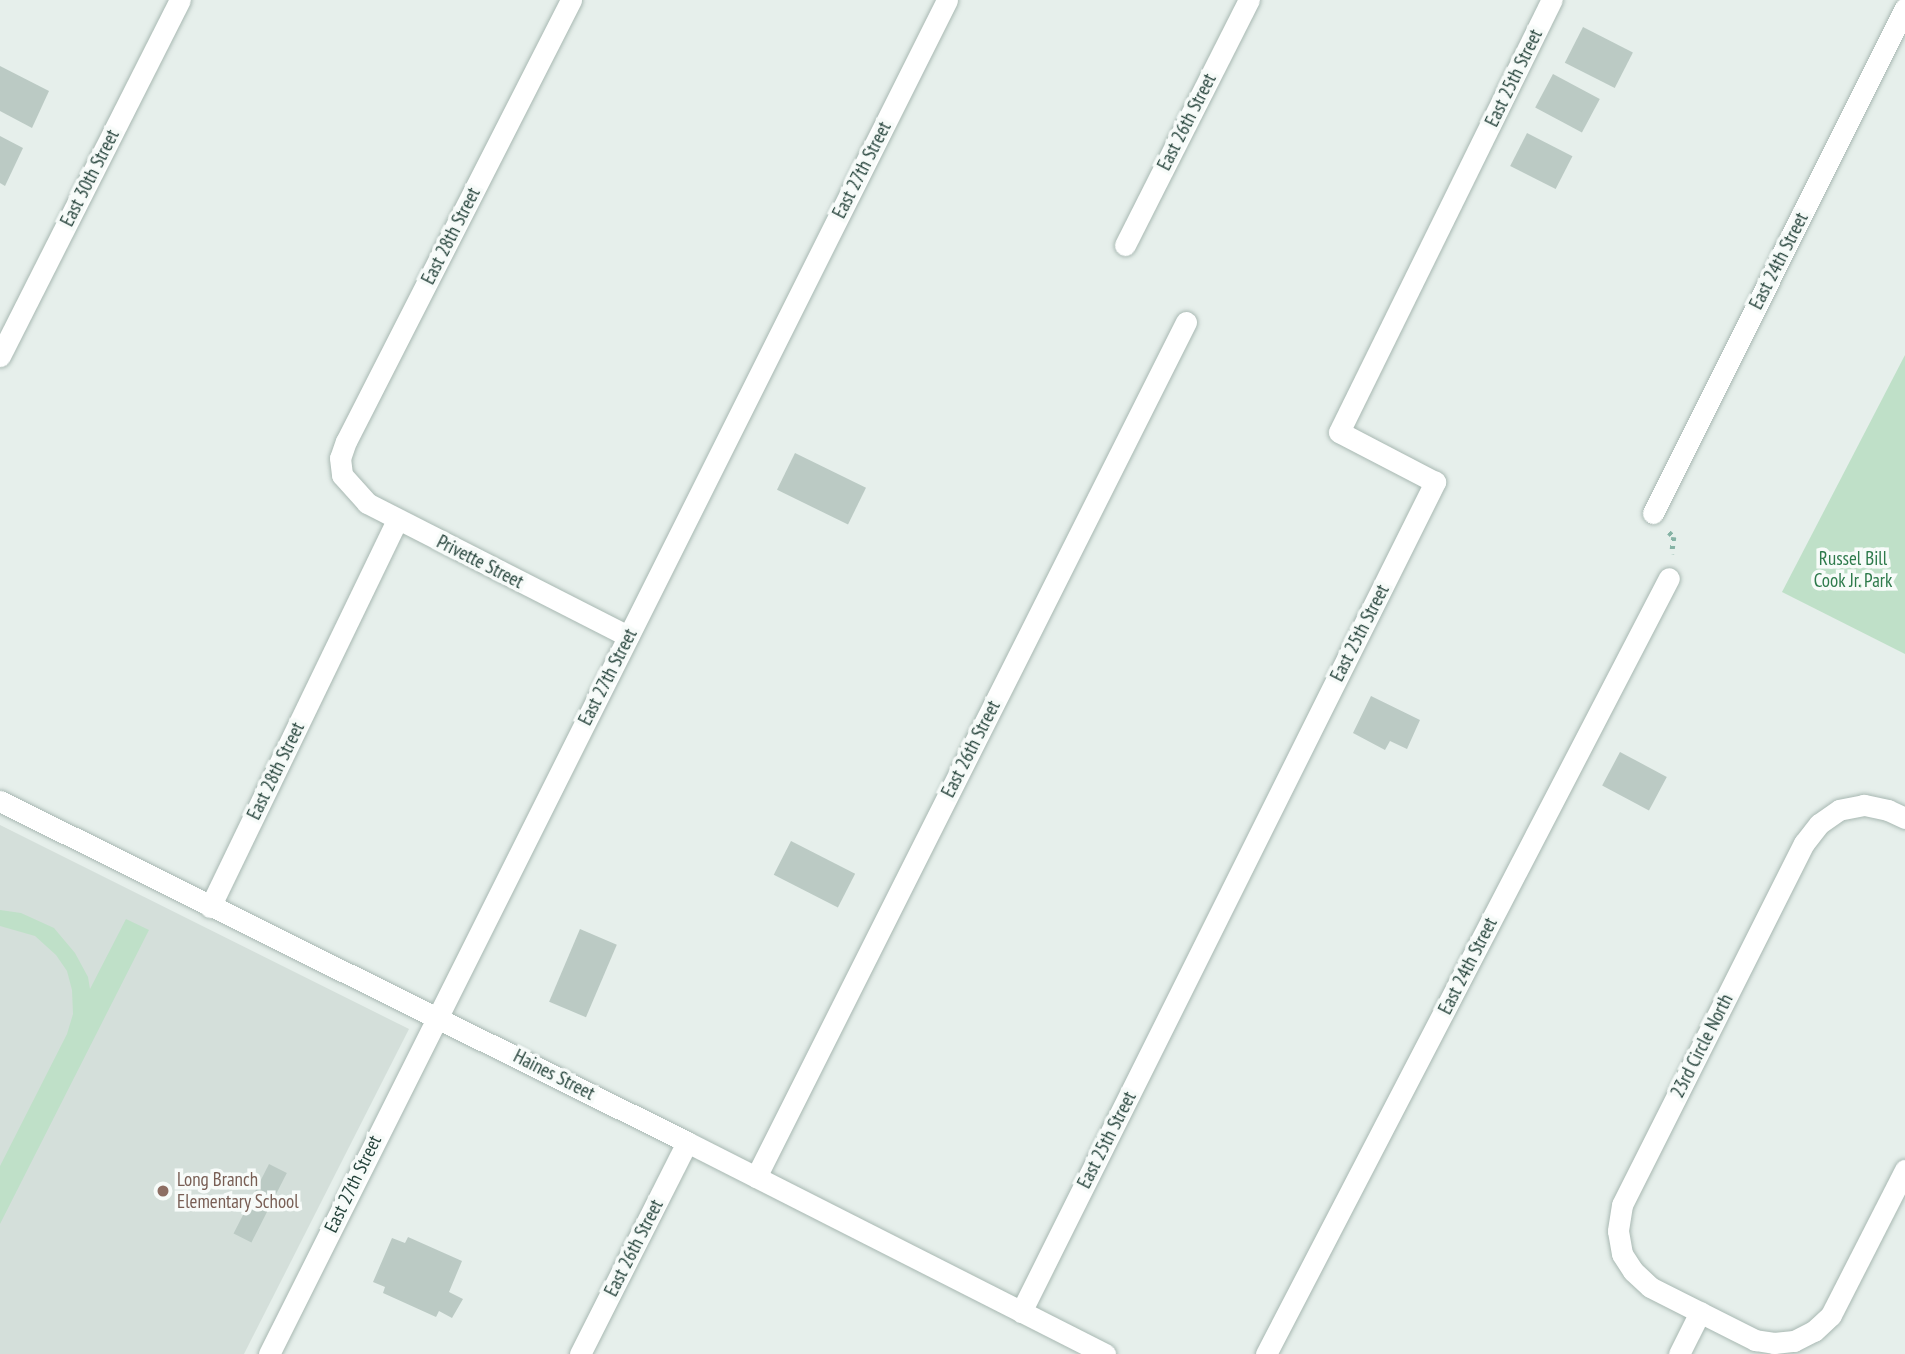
<!DOCTYPE html>
<style>
body{margin:0}
#map{position:relative;width:1905px;height:1354px;overflow:hidden;background:#e6efeb;font-family:"PT Sans Narrow",sans-serif}
div>[style]{position:absolute}
.built>*{inset:0;background:#d4dfda}
.green>*{inset:0;background:#bfe0c8}
.building>*{inset:0;background:#bbcac4;transform-origin:0 0}
.path>*{height:4.5px;margin-top:-2.25px;transform-origin:0;background:repeating-linear-gradient(90deg,#86b3a5 0 3.5px,transparent 0 8.5px)}
.roads{filter:drop-shadow(0 0 2px #a8b8b2) drop-shadow(0 0 2px #a8b8b2)}
.minor>*{height:21px;margin:-10.5px;padding:0 10.5px;transform-origin:10.5px;border-radius:10.5px;background:#fff}
.dots>*{width:19px;height:19px;translate:-50% -50%;box-sizing:border-box;border:4px solid #f7fbf9;border-radius:50%}
span{translate:-50% -50%;white-space:nowrap;text-align:center;line-height:1.15;-webkit-text-stroke:7px #f7fbf9;paint-order:stroke}
.street-label{font-size:19px;color:#24423a}
.park-label{font-size:19px;color:#2d7a4b}
.education-label{font-size:19px;color:#785e54}
.left{translate:0 -50%;text-align:left}
</style>
<div id="map">
<div class="built">
<i style="clip-path:polygon(0 825px,409px 1029px,244px 1354px,0 1354px)"></i>
</div>
<div class="green">
<i style="clip-path:polygon(1905px 355px,1905px 654px,1782px 592px)"></i>
<i style="clip-path:polygon(0 910px,21px 913px,54px 928px,75px 953px,88px 977px,90px 989px,126px 919px,149px 930px,0 1224px,0 1166px,67px 1034px,73px 1014px,72px 990px,67px 971px,56px 955px,35px 936px,0 926px)"></i>
</div>
<div class="building">
<i style="left:1583px;top:27px;width:56px;height:40px;rotate:27deg"></i>
<i style="clip-path:polygon(0 66px,49px 91px,32px 128px,0 111px)"></i>
<i style="left:1553px;top:74px;width:53px;height:38px;rotate:28deg"></i>
<i style="left:1527px;top:133px;width:51px;height:37px;rotate:27deg"></i>
<i style="clip-path:polygon(0 136px,23px 148px,5px 186px,0 183px)"></i>
<i style="left:795px;top:453px;width:79px;height:41px;rotate:26deg"></i>
<i style="clip-path:polygon(1371px 696px,1420px 720px,1407px 749px,1390px 741px,1385px 750px,1353px 733px)"></i>
<i style="left:1620px;top:752px;width:53px;height:38px;rotate:28deg"></i>
<i style="left:791px;top:841px;width:72px;height:38px;rotate:27deg"></i>
<i style="left:580px;top:929px;width:40px;height:79px;rotate:23deg"></i>
<i style="left:269px;top:1164px;width:20px;height:78px;rotate:27deg"></i>
<i style="clip-path:polygon(408px 1237px,462px 1261px,449px 1292px,463px 1299px,452px 1318px,439px 1311px,436px 1317px,383px 1293px,385px 1287px,373px 1282px,392px 1238px,405px 1243px)"></i>
</div>
<div class="path">
<i style="left:1669px;top:532px;width:7px;rotate:45deg"></i>
<i style="left:1674px;top:537px;width:17px;rotate:97deg"></i>
</div>
<div class="roads">
<div class="minor">
<i style="left:571px;top:0;width:495px;rotate:117deg"></i>
<i style="left:346px;top:441px;width:18px;rotate:109deg"></i>
<i style="left:340px;top:458px;width:17px;rotate:83deg"></i>
<i style="left:342px;top:475px;width:38px;rotate:48deg"></i>
<i style="left:367px;top:503px;width:293px;rotate:27deg"></i>
<i style="left:1125px;top:245px;width:275px;rotate:-63.2deg"></i>
<i style="left:0;top:356px;width:399px;rotate:-63.2deg"></i>
<i style="left:1653px;top:513px;width:564px;rotate:-63.48deg"></i>
<i style="left:0;top:801px;width:767px;rotate:26.4deg"></i>
<i style="left:687px;top:1142px;width:469px;rotate:26.9deg"></i>
<i style="left:1905px;top:818px;width:19px;rotate:-155deg"></i>
<i style="left:1888px;top:810px;width:25px;rotate:-168deg"></i>
<i style="left:1864px;top:805px;width:25px;rotate:169deg"></i>
<i style="left:1839px;top:810px;width:24px;rotate:145deg"></i>
<i style="left:1819px;top:824px;width:24px;rotate:128deg"></i>
<i style="left:1804px;top:843px;width:405px;rotate:116.7deg"></i>
<i style="left:1622px;top:1205px;width:26px;rotate:99deg"></i>
<i style="left:1618px;top:1231px;width:23px;rotate:80deg"></i>
<i style="left:1622px;top:1254px;width:20px;rotate:57deg"></i>
<i style="left:1633px;top:1271px;width:23px;rotate:43deg"></i>
<i style="left:1650px;top:1287px;width:118px;rotate:26.8deg"></i>
<i style="left:1755px;top:1340px;width:19px;rotate:9deg"></i>
<i style="left:1774px;top:1343px;width:20px;rotate:-6deg"></i>
<i style="left:1794px;top:1341px;width:22px;rotate:-27deg"></i>
<i style="left:1814px;top:1331px;width:23px;rotate:-43deg"></i>
<i style="left:1831px;top:1315px;width:163px;rotate:-63deg"></i>
<i style="left:210px;top:907px;width:430px;rotate:-64.2deg"></i>
<i style="left:756px;top:1177px;width:957px;rotate:-63.3deg"></i>
<i style="left:1021px;top:1312px;width:928px;rotate:-63.49deg"></i>
<i style="left:1435px;top:482px;width:108px;rotate:-152.5deg"></i>
<i style="left:1339px;top:432px;width:482px;rotate:-63.8deg"></i>
<i style="left:269px;top:1354px;width:1514px;rotate:-63.4deg"></i>
<i style="left:580px;top:1354px;width:237px;rotate:-63.2deg"></i>
<i style="left:1266px;top:1354px;width:874px;rotate:-62.56deg"></i>
<i style="left:1679px;top:1354px;width:47px;rotate:-63.4deg"></i>
</div>
</div>
<div class="dots">
<i style="left:163px;top:1191px;background:#8d6e63"></i>
</div>
<div class="street-label">
<span style="left:1514px;top:78px;rotate:-64deg">East 25th Street</span>
<span style="left:1187px;top:122px;rotate:-63deg">East 26th Street</span>
<span style="left:862px;top:170px;rotate:-63deg">East 27th Street</span>
<span style="left:90px;top:178px;rotate:-63deg">East 30th Street</span>
<span style="left:451px;top:236px;rotate:-63deg">East 28th Street</span>
<span style="left:1779px;top:261px;rotate:-63deg">East 24th Street</span>
<span style="left:480px;top:562px;rotate:27deg">Privette Street</span>
<span style="left:1360px;top:633px;rotate:-63deg">East 25th Street</span>
<span style="left:608px;top:677px;rotate:-63deg">East 27th Street</span>
<span style="left:971px;top:749px;rotate:-63deg">East 26th Street</span>
<span style="left:276px;top:771px;rotate:-64deg">East 28th Street</span>
<span style="left:1468px;top:966px;rotate:-63deg">East 24th Street</span>
<span style="left:1702px;top:1046px;rotate:-63deg">23rd Circle North</span>
<span style="left:554px;top:1075px;rotate:27deg">Haines Street</span>
<span style="left:1107px;top:1140px;rotate:-63deg">East 25th Street</span>
<span style="left:353px;top:1184px;rotate:-64deg">East 27th Street</span>
<span style="left:634px;top:1248px;rotate:-63deg">East 26th Street</span>
</div>
<div class="park-label">
<span style="left:1853px;top:570px">Russel Bill<br>Cook Jr. Park</span>
</div>
<div class="education-label">
<span class="left" style="left:177px;top:1191px">Long Branch<br>Elementary School</span>
</div>
</div>
